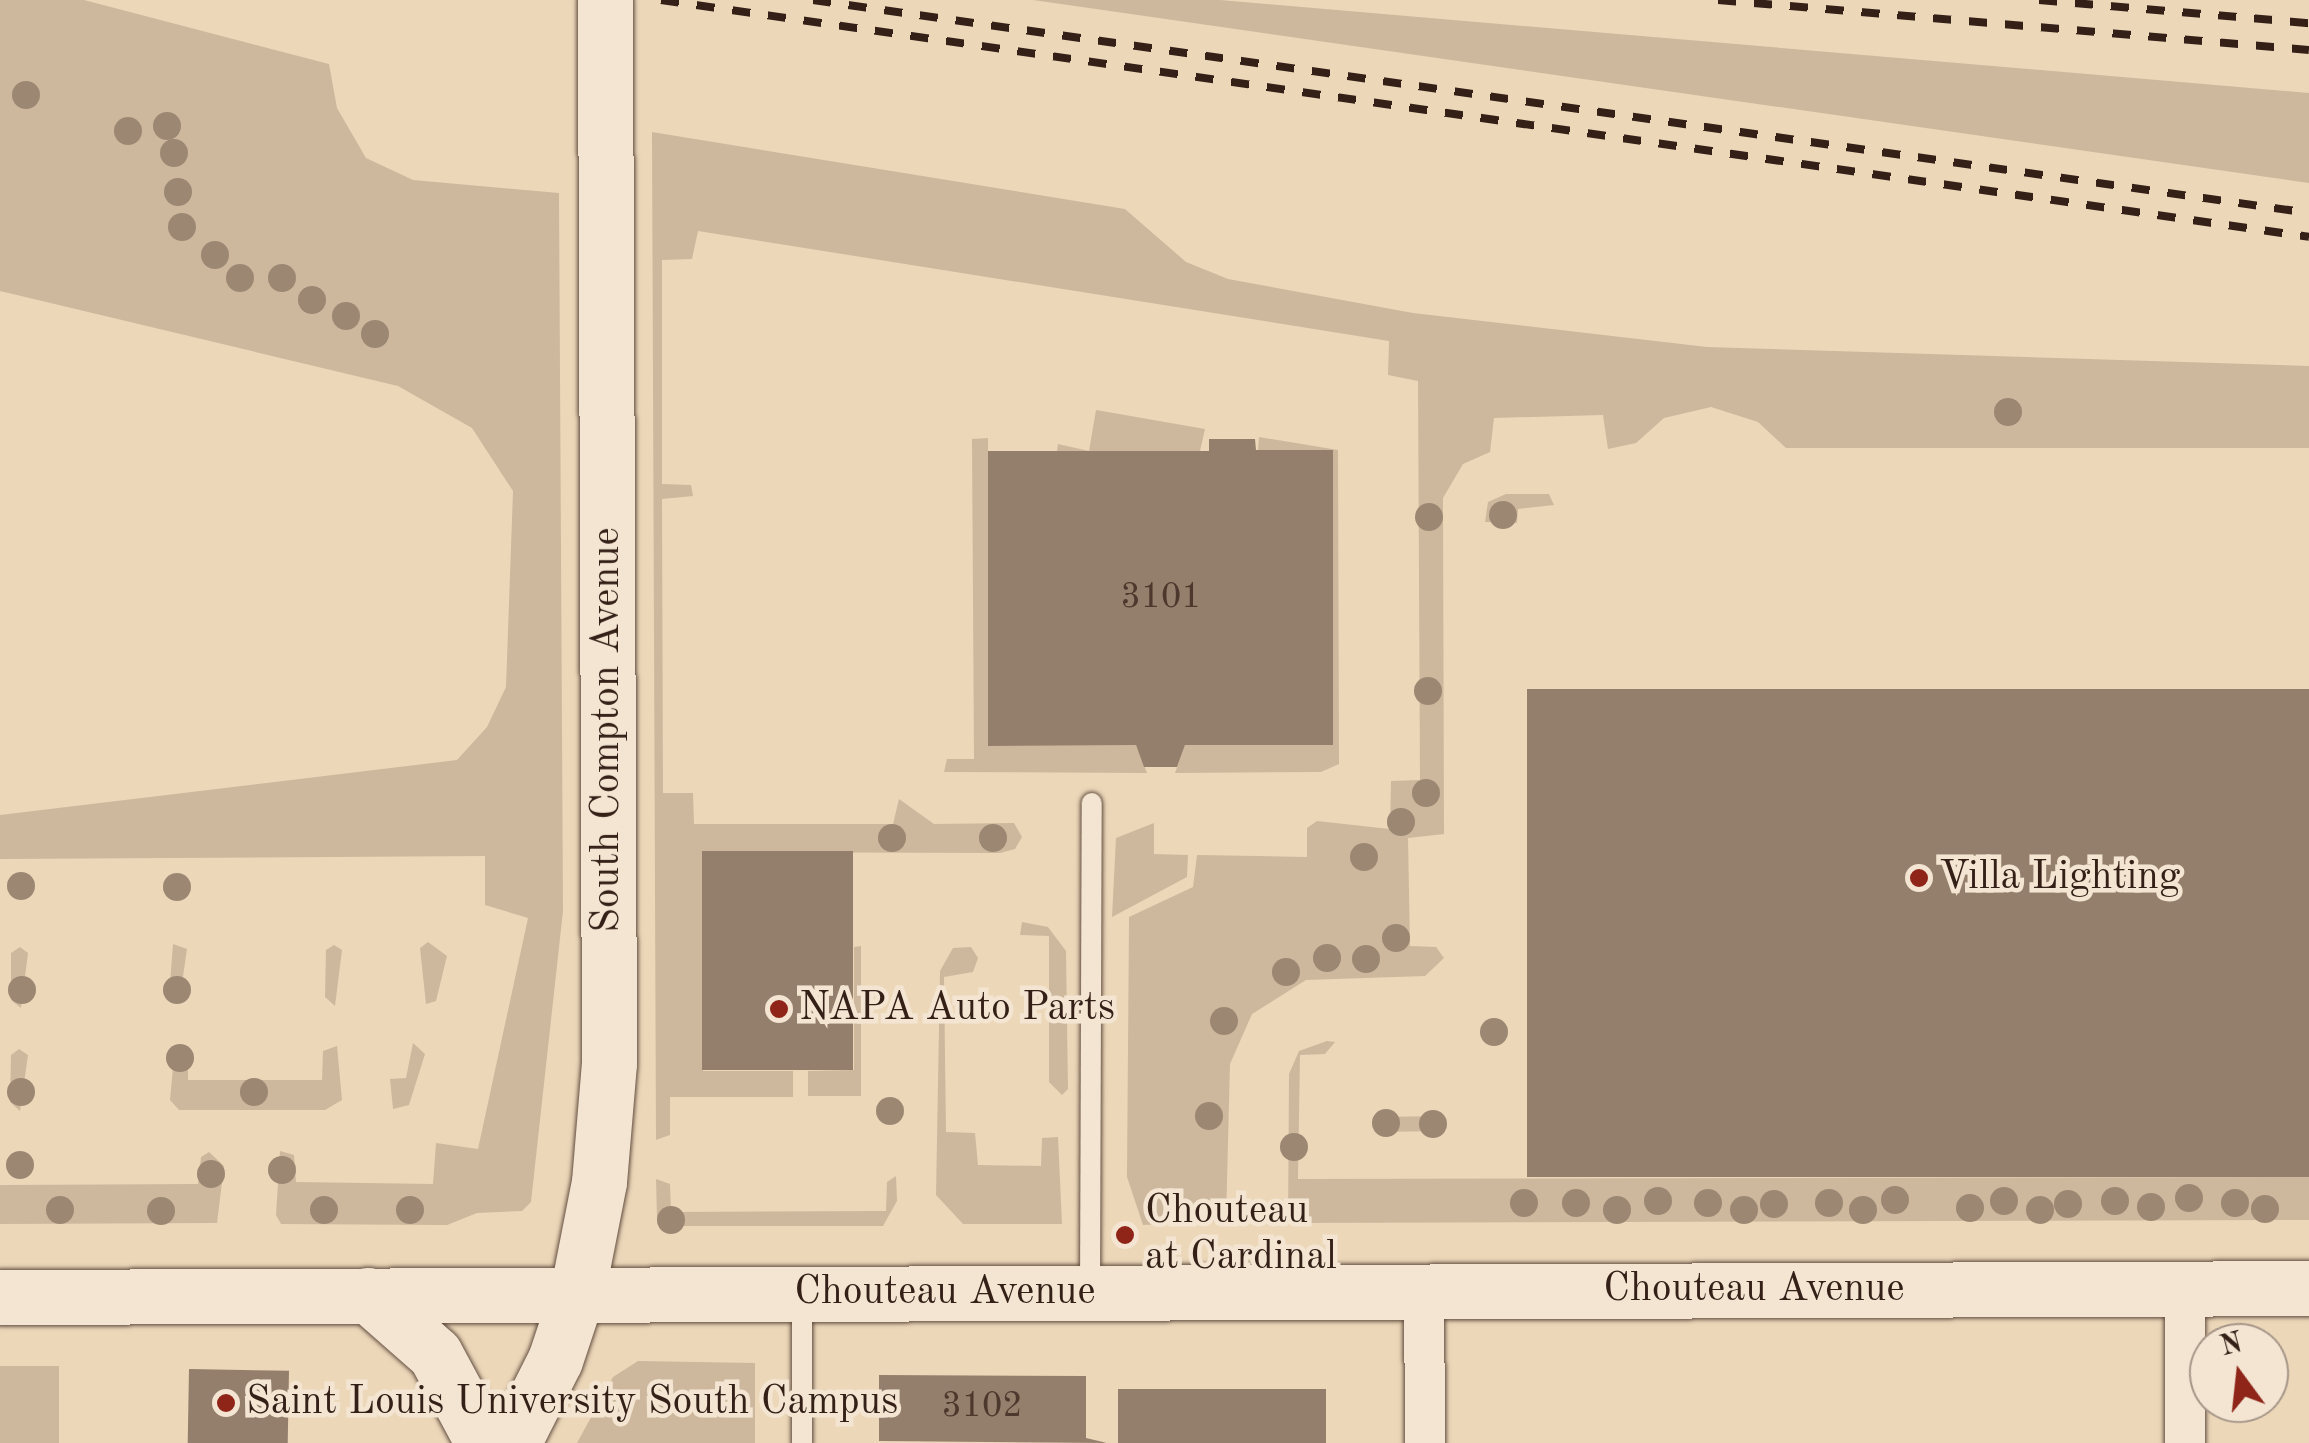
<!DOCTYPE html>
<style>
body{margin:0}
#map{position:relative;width:2309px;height:1443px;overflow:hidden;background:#ecd7b9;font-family:"Old Standard TT",serif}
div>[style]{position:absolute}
.green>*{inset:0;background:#cdb89e;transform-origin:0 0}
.building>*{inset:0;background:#947f6c;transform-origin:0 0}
.roads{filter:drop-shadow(0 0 2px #634e40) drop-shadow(0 0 2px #634e40)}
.lane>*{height:20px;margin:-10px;padding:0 10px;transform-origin:10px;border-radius:10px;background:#f3e5d2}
.street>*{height:40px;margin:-20px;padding:0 20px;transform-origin:20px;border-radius:20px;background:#f3e5d2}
.secondary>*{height:55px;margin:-27.5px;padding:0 27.5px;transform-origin:27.5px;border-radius:27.5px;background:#f3e5d2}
.rail>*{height:8px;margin-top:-4px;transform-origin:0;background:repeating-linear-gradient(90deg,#352018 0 18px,transparent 0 36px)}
.trees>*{width:28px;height:28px;margin:-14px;border-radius:50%;background:#9c8773}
.dots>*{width:28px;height:28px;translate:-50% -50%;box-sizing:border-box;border:5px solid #f3e5d2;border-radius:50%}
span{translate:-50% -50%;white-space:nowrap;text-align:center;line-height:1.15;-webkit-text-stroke:9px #f3e5d2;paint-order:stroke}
.number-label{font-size:35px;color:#4d382d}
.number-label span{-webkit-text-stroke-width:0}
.street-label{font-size:40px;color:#352018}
.poi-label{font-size:40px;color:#352018}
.left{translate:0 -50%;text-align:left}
.north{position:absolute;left:2189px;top:1323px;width:100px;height:100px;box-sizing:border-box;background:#f3e5d2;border:2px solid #a79688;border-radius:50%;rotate:345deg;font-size:28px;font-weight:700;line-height:40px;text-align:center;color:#352018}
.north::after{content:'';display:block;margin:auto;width:35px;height:45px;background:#8f2418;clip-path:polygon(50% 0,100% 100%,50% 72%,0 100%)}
</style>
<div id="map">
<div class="green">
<i style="clip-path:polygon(0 0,84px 0,329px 64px,337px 108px,366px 158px,413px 180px,559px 193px,563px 911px,531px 1202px,522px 1211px,477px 1213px,447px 1225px,281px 1224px,276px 1215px,280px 1151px,294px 1155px,296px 1182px,433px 1184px,436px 1143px,478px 1149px,528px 918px,485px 905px,485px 856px,0 859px,0 815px,457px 760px,487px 727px,506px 687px,513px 491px,472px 428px,398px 386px,0 291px)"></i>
<i style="clip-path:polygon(1033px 0,1220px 0,2309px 93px,2309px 183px)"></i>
<i style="clip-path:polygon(652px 132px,1125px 209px,1186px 262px,1228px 279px,1413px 313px,1707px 347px,2309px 366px,2309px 448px,1786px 448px,1758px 422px,1711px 407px,1664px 418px,1636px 443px,1608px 449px,1603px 415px,1494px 418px,1490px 452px,1463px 464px,1443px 498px,1444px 834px,1408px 838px,1410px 946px,1436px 947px,1444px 958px,1425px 976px,1306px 980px,1252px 1014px,1230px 1064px,1226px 1221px,1143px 1225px,1127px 1177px,1129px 917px,1193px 887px,1197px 855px,1307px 857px,1307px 828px,1317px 821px,1390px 829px,1391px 781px,1420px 780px,1418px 381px,1388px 375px,1389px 341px,698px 231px,692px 259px,662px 260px,662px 484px,691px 485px,693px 496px,662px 499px,663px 793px,693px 793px,694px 824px,893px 824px,899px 799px,934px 824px,1014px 823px,1022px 837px,1015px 849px,1000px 853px,703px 852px,703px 1071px,793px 1071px,793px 1097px,670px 1097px,670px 1135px,656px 1140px)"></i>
<i style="clip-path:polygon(1096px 410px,1205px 429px,1200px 451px,1057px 451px,1058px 444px,1089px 451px)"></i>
<i style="clip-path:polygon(1259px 437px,1338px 450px,1339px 764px,1321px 772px,1175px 773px,1185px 745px,1333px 745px,1333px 451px,1258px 450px)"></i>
<i style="clip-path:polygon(988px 438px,988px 745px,1136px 745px,1147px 773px,944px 772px,947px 759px,974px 759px,972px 439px)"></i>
<i style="clip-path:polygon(1506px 494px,1549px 494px,1554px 505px,1518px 509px,1517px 523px,1485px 522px,1488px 502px)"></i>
<i style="clip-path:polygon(1154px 823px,1154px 854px,1188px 855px,1187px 877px,1112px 917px,1116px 838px)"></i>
<i style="clip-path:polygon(1022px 922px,1048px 927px,1066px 951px,1068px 1089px,1062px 1095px,1049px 1082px,1049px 936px,1020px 935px)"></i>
<i style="clip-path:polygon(428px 942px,447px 956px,436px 1001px,426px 1004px,420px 948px)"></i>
<i style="clip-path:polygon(173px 944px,187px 949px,179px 1004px,169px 996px)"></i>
<i style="clip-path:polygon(334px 945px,342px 950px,335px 1006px,325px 997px,326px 950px)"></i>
<i style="clip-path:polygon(861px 946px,861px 1096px,808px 1096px,808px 1071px,854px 1070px,854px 947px)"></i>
<i style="clip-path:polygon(20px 947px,28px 953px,21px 1008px,11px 1000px,11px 953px)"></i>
<i style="clip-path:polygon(971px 947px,978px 958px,973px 972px,944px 977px,946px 1132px,975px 1133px,978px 1165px,1041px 1166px,1042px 1138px,1058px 1137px,1062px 1224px,963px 1224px,936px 1195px,940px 971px,953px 948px)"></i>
<i style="clip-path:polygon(1327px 1041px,1335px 1042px,1325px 1054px,1300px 1055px,1298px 1179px,2309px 1177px,2309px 1220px,1288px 1223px,1289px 1074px,1299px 1051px)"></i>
<i style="clip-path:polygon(413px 1043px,425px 1054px,409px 1105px,393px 1109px,390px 1079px,406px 1078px)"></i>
<i style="clip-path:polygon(175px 1046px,188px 1052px,188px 1080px,322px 1080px,323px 1051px,337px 1046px,342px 1100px,325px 1110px,179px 1110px,170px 1100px)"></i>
<i style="clip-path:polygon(19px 1049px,28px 1055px,20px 1111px,10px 1102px,11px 1055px)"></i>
<i style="clip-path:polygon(1439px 1116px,1438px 1131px,1382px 1132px,1375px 1124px,1382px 1117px)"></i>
<i style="clip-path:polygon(209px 1152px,224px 1166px,217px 1223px,0 1224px,0 1185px,198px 1184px,201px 1157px)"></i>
<i style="clip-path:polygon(896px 1176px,897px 1201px,883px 1226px,661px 1226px,657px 1219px,656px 1179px,670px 1184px,671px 1212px,886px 1211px,887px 1182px)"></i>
<i style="clip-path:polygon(638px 1361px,755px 1363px,755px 1443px,577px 1443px,613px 1377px)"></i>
<i style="left:0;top:1366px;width:59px;height:77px"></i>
</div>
<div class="building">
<i style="clip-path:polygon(1209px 439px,1255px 439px,1256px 450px,1333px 450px,1333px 745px,1185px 745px,1177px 767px,1144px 767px,1136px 745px,988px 746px,988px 451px,1209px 451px)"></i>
<i style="left:2309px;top:689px;width:488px;height:782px;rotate:90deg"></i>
<i style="left:853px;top:851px;width:219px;height:151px;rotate:90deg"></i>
<i style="left:189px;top:1369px;width:100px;height:74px;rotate:1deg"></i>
<i style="clip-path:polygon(879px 1375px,1086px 1376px,1086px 1438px,1107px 1443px,879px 1441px)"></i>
<i style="left:1118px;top:1389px;width:208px;height:54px"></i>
</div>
<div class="roads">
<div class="lane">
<i style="left:1090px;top:1291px;width:488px;rotate:-89.8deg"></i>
<i style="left:802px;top:1443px;width:148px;rotate:-90deg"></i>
</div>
<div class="street">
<i style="left:2185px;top:1289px;width:154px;rotate:90deg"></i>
<i style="left:1424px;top:1290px;width:153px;rotate:89.6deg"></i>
</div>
<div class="secondary">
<i style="left:368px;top:1295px;width:89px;rotate:41.4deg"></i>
<i style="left:435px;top:1354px;width:101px;rotate:61.7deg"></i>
<i style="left:0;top:1297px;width:2309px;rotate:-0.22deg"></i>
<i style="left:513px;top:1443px;width:93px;rotate:-63.2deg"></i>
<i style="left:555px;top:1360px;width:70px;rotate:-71.6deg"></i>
<i style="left:577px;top:1294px;width:114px;rotate:-78.9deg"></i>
<i style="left:599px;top:1182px;width:119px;rotate:-85.2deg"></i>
<i style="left:609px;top:1063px;width:1063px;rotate:-90.22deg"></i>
</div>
</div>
<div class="rail">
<i style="left:661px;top:0;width:1665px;rotate:8.18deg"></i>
<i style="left:813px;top:0;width:1511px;rotate:8.1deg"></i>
<i style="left:1718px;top:0;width:593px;rotate:4.84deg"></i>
<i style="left:2039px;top:0;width:271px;rotate:4.9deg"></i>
</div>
<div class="trees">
<i style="left:26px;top:95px"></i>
<i style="left:167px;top:126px"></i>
<i style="left:128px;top:131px"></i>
<i style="left:174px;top:153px"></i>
<i style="left:178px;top:192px"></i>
<i style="left:182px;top:227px"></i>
<i style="left:215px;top:255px"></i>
<i style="left:240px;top:278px"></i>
<i style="left:282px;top:278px"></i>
<i style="left:312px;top:300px"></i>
<i style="left:346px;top:316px"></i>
<i style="left:375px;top:334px"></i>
<i style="left:2008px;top:412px"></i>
<i style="left:1503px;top:515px"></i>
<i style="left:1429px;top:517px"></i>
<i style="left:1428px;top:691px"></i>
<i style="left:1426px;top:793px"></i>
<i style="left:1401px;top:822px"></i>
<i style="left:892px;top:838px"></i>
<i style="left:993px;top:838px"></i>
<i style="left:1364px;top:857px"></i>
<i style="left:21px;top:886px"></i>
<i style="left:177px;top:887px"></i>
<i style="left:1396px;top:938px"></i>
<i style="left:1327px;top:958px"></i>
<i style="left:1366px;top:959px"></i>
<i style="left:1286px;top:972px"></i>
<i style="left:22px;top:990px"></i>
<i style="left:177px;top:990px"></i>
<i style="left:1224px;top:1021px"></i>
<i style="left:1494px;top:1032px"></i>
<i style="left:180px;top:1058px"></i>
<i style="left:21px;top:1092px"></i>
<i style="left:254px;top:1092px"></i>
<i style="left:890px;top:1111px"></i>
<i style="left:1209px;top:1116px"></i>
<i style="left:1386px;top:1123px"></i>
<i style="left:1433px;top:1124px"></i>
<i style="left:1294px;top:1147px"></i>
<i style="left:20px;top:1165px"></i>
<i style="left:282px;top:1170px"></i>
<i style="left:211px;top:1174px"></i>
<i style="left:2189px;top:1198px"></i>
<i style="left:1895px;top:1200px"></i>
<i style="left:1658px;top:1201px"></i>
<i style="left:2004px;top:1201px"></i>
<i style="left:2115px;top:1201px"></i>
<i style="left:1524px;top:1203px"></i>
<i style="left:1576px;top:1203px"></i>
<i style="left:1708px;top:1203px"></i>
<i style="left:1829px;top:1203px"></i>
<i style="left:2235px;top:1203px"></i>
<i style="left:1774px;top:1204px"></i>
<i style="left:2068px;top:1204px"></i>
<i style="left:2151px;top:1207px"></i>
<i style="left:1970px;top:1208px"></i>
<i style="left:2265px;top:1209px"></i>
<i style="left:60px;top:1210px"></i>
<i style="left:324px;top:1210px"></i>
<i style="left:410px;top:1210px"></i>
<i style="left:1617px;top:1210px"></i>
<i style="left:1744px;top:1210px"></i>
<i style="left:1863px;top:1210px"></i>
<i style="left:2040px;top:1210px"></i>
<i style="left:161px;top:1211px"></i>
<i style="left:671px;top:1220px"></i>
</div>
<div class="dots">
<i style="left:1919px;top:878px;background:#8f2418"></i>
<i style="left:779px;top:1009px;background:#8f2418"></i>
<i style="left:1125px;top:1235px;background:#8f2418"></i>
<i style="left:226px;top:1403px;background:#8f2418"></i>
</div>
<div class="number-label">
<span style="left:1161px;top:598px">3101</span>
<span style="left:982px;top:1407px">3102</span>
</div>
<div class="street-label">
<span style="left:608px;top:730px;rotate:-90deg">South Compton Avenue</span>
<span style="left:1754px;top:1290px">Chouteau Avenue</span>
<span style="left:945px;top:1293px">Chouteau Avenue</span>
</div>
<div class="poi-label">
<span class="left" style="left:1939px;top:878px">Villa Lighting</span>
<span class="left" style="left:799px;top:1009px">NAPA Auto Parts</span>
<span class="left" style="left:1145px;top:1235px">Chouteau<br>at Cardinal</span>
<span class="left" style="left:246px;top:1403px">Saint Louis University South Campus</span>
</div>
<div class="north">N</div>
</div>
